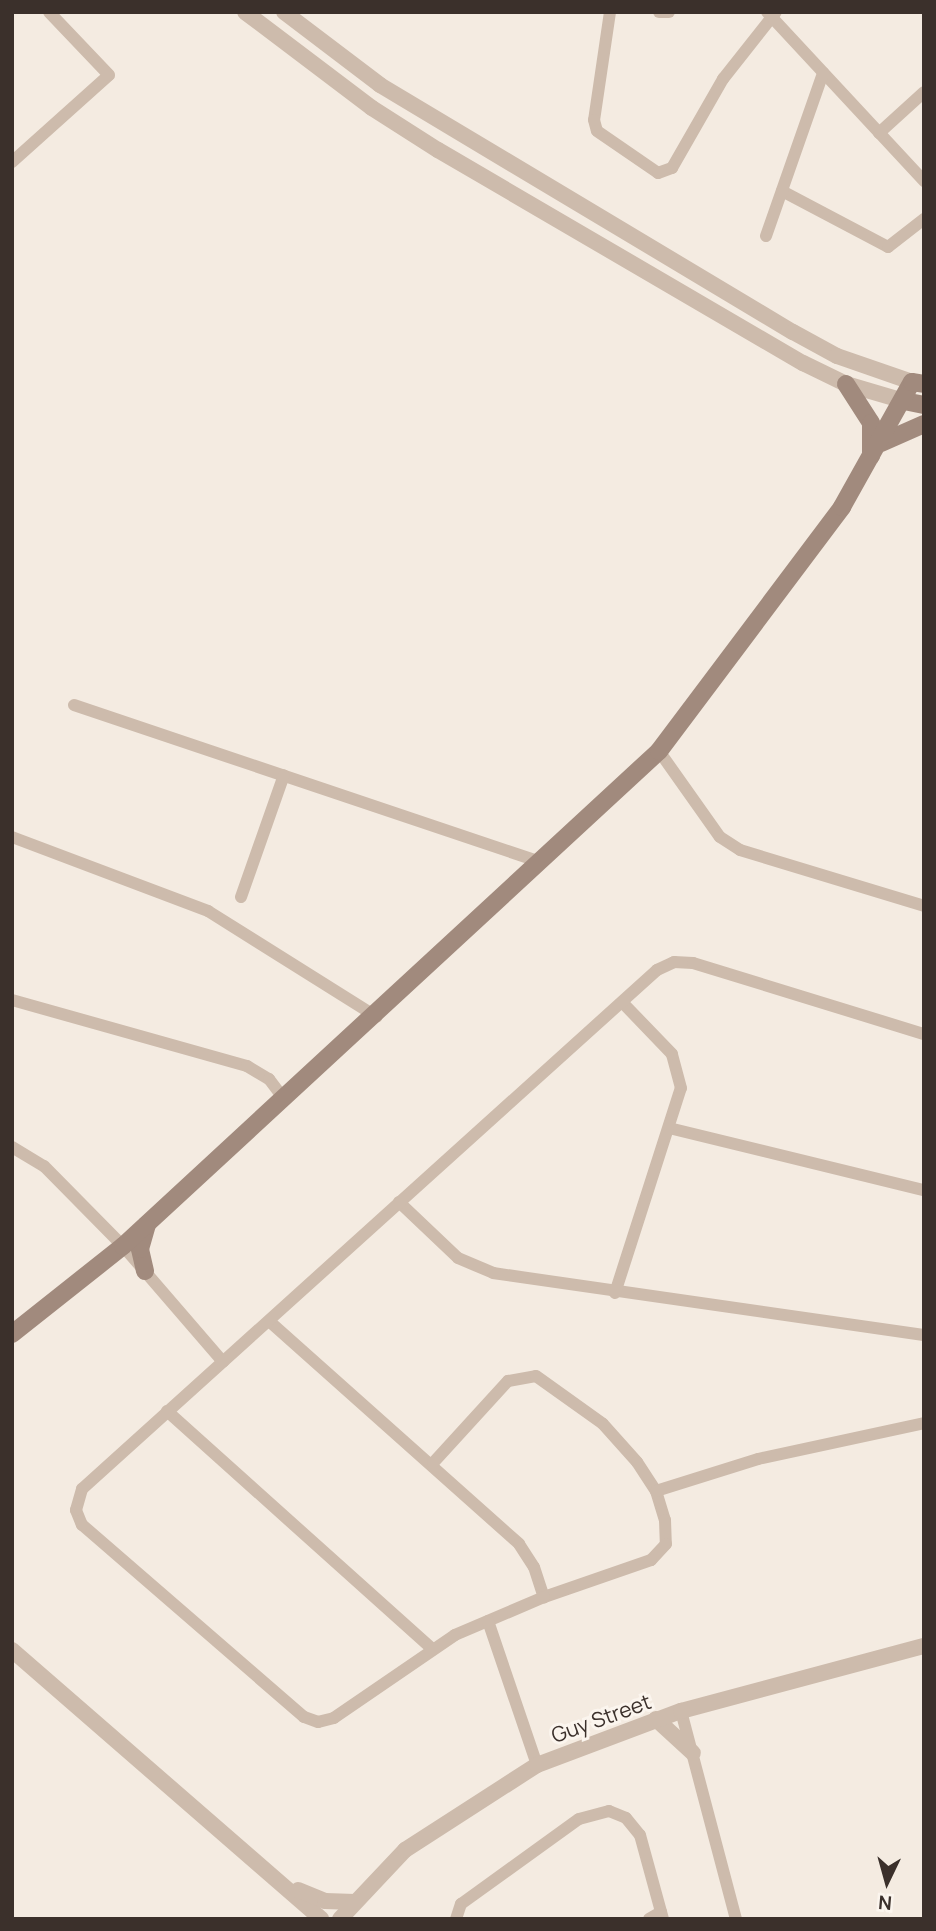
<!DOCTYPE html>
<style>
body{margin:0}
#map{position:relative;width:936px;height:1931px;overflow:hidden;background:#f4ebe1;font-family:Manrope,sans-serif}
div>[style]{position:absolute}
.minor>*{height:12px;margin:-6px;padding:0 6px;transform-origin:6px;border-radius:6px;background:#cdbbac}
.tertiary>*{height:16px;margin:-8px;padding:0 8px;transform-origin:8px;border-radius:8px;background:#cdbbac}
.secondary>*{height:18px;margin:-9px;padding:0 9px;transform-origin:9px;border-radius:9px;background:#a18a7d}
span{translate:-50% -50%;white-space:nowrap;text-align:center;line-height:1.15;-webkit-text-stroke:6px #fbf5ee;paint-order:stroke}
.street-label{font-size:21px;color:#3b302b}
.frame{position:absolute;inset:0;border:14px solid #3b302b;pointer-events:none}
.north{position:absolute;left:852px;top:1847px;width:70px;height:70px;-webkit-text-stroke:5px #fbf5ee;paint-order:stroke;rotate:185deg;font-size:19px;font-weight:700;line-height:28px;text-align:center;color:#3b302b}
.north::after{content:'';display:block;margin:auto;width:24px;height:32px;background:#3b302b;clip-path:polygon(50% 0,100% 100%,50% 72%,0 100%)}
</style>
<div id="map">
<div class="minor">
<i style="left:610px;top:12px;width:109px;rotate:98.4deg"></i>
<i style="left:594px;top:120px;width:11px;rotate:75deg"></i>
<i style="left:597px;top:131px;width:74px;rotate:34.5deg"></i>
<i style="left:658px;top:173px;width:15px;rotate:-20deg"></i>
<i style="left:672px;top:168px;width:103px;rotate:-60.2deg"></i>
<i style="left:723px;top:79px;width:85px;rotate:-51.7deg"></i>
<i style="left:659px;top:12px;width:10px"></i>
<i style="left:767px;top:12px;width:231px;rotate:47.1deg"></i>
<i style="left:879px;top:133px;width:61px;rotate:-42.3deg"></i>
<i style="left:12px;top:162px;width:130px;rotate:-41.9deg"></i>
<i style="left:109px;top:75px;width:87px;rotate:-133.6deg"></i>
<i style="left:782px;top:191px;width:120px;rotate:27.8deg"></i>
<i style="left:888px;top:247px;width:46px;rotate:-37.9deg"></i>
<i style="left:766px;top:236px;width:173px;rotate:-70.7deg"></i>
<i style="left:74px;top:705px;width:493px;rotate:18.6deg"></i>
<i style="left:659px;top:751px;width:105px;rotate:54.7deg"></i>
<i style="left:720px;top:837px;width:24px;rotate:33deg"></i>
<i style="left:740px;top:850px;width:192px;rotate:16.9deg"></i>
<i style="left:12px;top:837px;width:210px;rotate:20.7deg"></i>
<i style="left:208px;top:911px;width:199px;rotate:32.1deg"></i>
<i style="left:241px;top:897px;width:129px;rotate:-70.6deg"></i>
<i style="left:12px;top:1000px;width:244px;rotate:15.7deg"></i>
<i style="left:247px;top:1066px;width:26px;rotate:31deg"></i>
<i style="left:269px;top:1079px;width:26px;rotate:53deg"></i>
<i style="left:669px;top:1128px;width:262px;rotate:13.7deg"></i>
<i style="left:12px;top:1147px;width:37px;rotate:31deg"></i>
<i style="left:44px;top:1166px;width:112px;rotate:45.4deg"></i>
<i style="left:123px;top:1246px;width:153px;rotate:49.2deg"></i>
<i style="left:399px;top:1202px;width:81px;rotate:43.5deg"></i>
<i style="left:458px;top:1258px;width:38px;rotate:23deg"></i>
<i style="left:493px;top:1273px;width:435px;rotate:8.2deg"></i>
<i style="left:615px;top:1293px;width:215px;rotate:-72.2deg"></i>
<i style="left:681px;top:1088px;width:35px;rotate:-105deg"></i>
<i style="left:672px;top:1054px;width:72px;rotate:-133.9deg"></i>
<i style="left:269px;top:1321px;width:335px;rotate:41.7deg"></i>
<i style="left:519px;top:1544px;width:27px;rotate:57deg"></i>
<i style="left:534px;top:1567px;width:32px;rotate:72deg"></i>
<i style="left:167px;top:1411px;width:355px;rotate:41.9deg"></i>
<i style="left:433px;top:1463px;width:111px;rotate:-47.6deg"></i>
<i style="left:508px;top:1381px;width:28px;rotate:-10deg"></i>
<i style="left:536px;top:1376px;width:82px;rotate:35.6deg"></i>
<i style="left:603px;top:1424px;width:51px;rotate:48.2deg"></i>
<i style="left:637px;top:1462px;width:35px;rotate:57deg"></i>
<i style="left:656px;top:1491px;width:30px;rotate:73deg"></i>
<i style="left:665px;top:1520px;width:24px;rotate:88deg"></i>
<i style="left:666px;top:1544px;width:22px;rotate:133deg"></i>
<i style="left:651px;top:1560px;width:113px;rotate:160.9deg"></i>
<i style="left:544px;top:1597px;width:97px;rotate:156.9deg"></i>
<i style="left:455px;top:1635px;width:147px;rotate:145.6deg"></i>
<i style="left:334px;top:1718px;width:16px;rotate:166deg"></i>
<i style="left:318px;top:1722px;width:15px;rotate:-160deg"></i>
<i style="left:304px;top:1717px;width:294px;rotate:-139.1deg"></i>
<i style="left:82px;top:1525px;width:16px;rotate:-112deg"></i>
<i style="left:76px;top:1510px;width:22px;rotate:-74deg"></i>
<i style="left:82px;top:1489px;width:775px;rotate:-42.07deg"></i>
<i style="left:657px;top:970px;width:19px;rotate:-25deg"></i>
<i style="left:674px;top:962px;width:19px;rotate:3deg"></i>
<i style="left:693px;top:963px;width:242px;rotate:17.1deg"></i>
<i style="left:656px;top:1491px;width:107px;rotate:-17.4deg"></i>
<i style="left:758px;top:1459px;width:170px;rotate:-12.2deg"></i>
<i style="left:488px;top:1621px;width:152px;rotate:71.2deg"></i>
<i style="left:681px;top:1711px;width:215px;rotate:75.2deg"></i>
<i style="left:456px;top:1919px;width:16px;rotate:-72deg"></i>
<i style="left:461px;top:1904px;width:145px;rotate:-35.8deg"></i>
<i style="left:579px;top:1819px;width:31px;rotate:-15deg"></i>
<i style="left:609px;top:1811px;width:18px;rotate:22deg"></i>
<i style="left:626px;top:1818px;width:22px;rotate:51deg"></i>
<i style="left:640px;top:1835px;width:87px;rotate:74.7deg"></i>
<i style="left:649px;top:1919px;width:14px;rotate:-30deg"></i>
</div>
<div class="tertiary">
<i style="left:245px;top:12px;width:159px;rotate:37.1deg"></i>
<i style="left:372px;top:108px;width:78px;rotate:32.5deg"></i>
<i style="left:438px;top:150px;width:423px;rotate:30.3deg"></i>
<i style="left:803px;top:363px;width:48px;rotate:26deg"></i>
<i style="left:846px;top:384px;width:60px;rotate:16.3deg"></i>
<i style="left:284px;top:12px;width:121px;rotate:37.2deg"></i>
<i style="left:380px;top:85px;width:481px;rotate:30.9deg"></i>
<i style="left:793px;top:332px;width:50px;rotate:28.6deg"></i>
<i style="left:837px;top:356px;width:79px;rotate:19.1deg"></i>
<i style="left:12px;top:1650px;width:410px;rotate:41deg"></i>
<i style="left:656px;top:1719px;width:50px;rotate:42.6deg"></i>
<i style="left:298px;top:1890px;width:29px;rotate:22deg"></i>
<i style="left:325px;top:1901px;width:30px;rotate:2deg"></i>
<i style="left:340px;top:1919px;width:95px;rotate:-46.7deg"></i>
<i style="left:405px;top:1850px;width:157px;rotate:-32.8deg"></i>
<i style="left:537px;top:1765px;width:154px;rotate:-20.6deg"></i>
<i style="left:681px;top:1711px;width:252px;rotate:-15deg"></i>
</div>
<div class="secondary">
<i style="left:846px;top:384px;width:46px;rotate:57.3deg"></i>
<i style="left:871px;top:423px;width:33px;rotate:90deg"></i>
<i style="left:904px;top:401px;width:20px;rotate:11deg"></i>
<i style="left:881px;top:443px;width:47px;rotate:-23.8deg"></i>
<i style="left:145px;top:1271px;width:23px;rotate:-103deg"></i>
<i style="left:140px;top:1249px;width:26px;rotate:-74deg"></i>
<i style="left:12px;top:1334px;width:142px;rotate:-38.4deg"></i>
<i style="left:123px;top:1246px;width:730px;rotate:-42.72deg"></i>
<i style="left:659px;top:751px;width:305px;rotate:-53.1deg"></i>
<i style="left:842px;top:507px;width:143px;rotate:-60.8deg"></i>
<i style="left:912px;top:382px;width:12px;rotate:9deg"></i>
</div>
<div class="street-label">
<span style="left:601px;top:1718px;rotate:-20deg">Guy Street</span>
</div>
<div class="frame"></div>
<div class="north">N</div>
</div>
